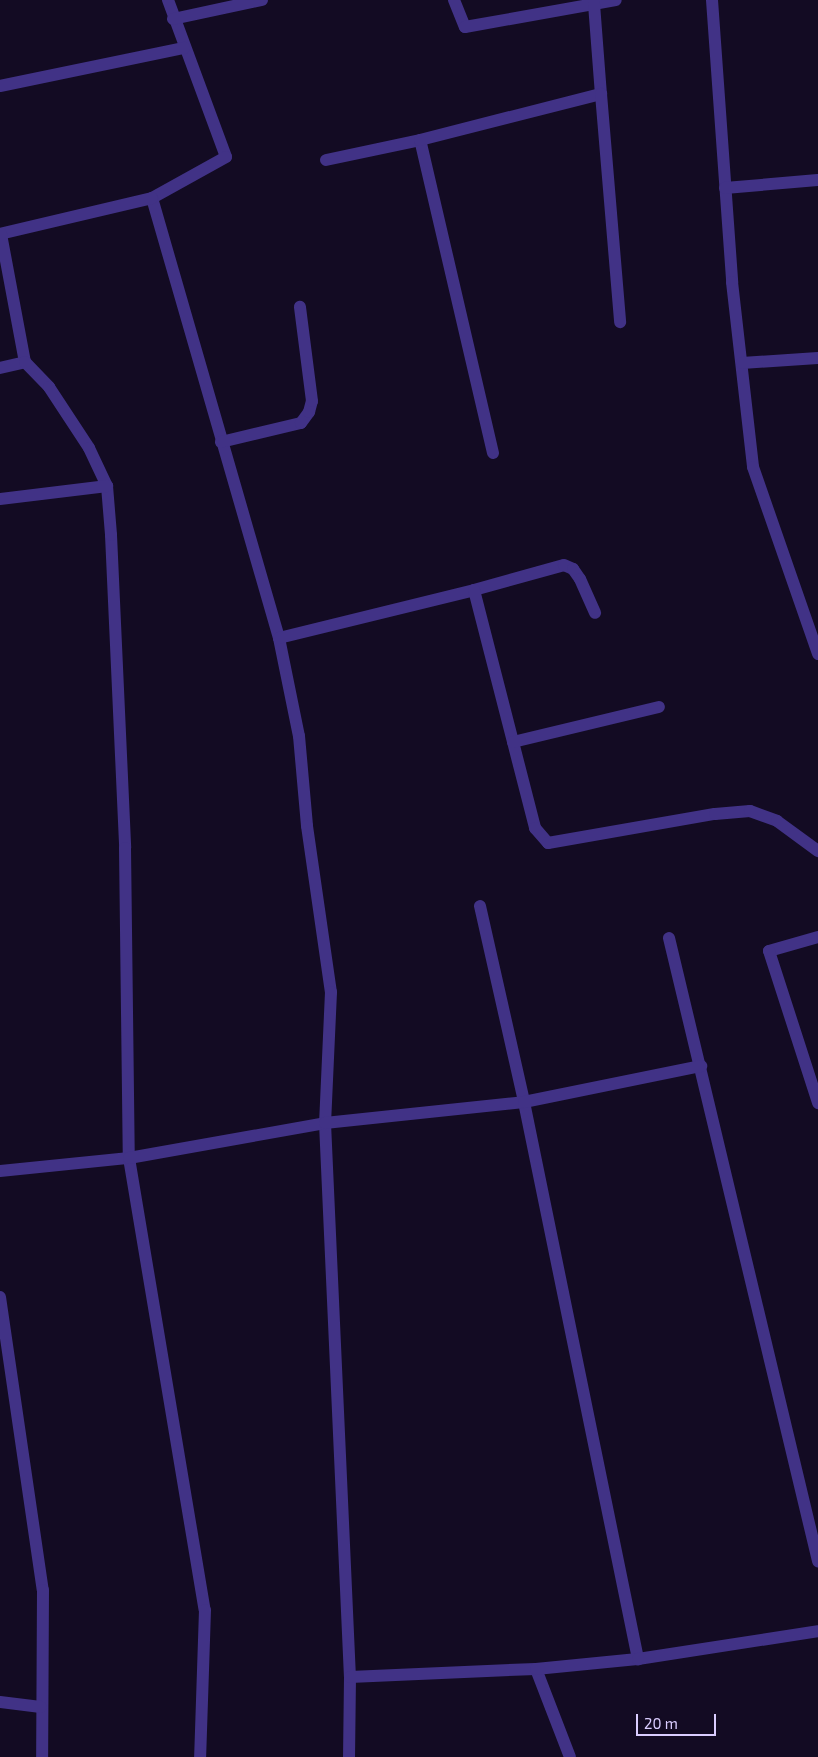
<!DOCTYPE html>
<html>
<head>
<meta charset="utf-8">
<style>
  body { margin:0 }
  #map { position:relative; width:818px; height:1757px; overflow:hidden; background:#130b23; font-family:"Exo 2",sans-serif }
  div>[style] { position:absolute }
  .lane>* { height:12px; margin:-6px; padding:0 6px; transform-origin:6px; border-radius:6px; background:#413286 }
  .street>* { height:12px; margin:-6px; padding:0 6px; transform-origin:6px; border-radius:6px; background:#413286 }
  span { translate:-50% -50%; white-space:nowrap; text-align:center; line-height:1.15; -webkit-text-stroke:5px #130b23; paint-order:stroke }
  .scale { position:absolute; left:636px; top:1714px; width:80px; height:22px; box-sizing:border-box; border:2px solid #dacdff; border-top:0; padding-left:6px; font-size:15px; line-height:18px; white-space:nowrap; color:#dacdff; -webkit-text-stroke:4px #130b23; paint-order:stroke }
</style>
</head>
<body>
<div id="map">
  <div class="lane">
    <i style="left:111px;top:535px;width:313px;rotate:87.4deg"></i>
    <i style="left:474px;top:590px;width:93px;rotate:-15.5deg"></i>
    <i style="left:564px;top:565px;width:10px;rotate:24deg"></i>
    <i style="left:573px;top:569px;width:12px;rotate:55deg"></i>
    <i style="left:580px;top:579px;width:37px;rotate:66deg"></i>
  </div>
  <div class="street">
    <i style="left:168px;top:0;width:167px;rotate:69.7deg"></i>
    <i style="left:226px;top:157px;width:85px;rotate:151deg"></i>
    <i style="left:152px;top:198px;width:458px;rotate:73.9deg"></i>
    <i style="left:279px;top:638px;width:100px;rotate:78.5deg"></i>
    <i style="left:299px;top:736px;width:90px;rotate:84.9deg"></i>
    <i style="left:307px;top:826px;width:168px;rotate:81.8deg"></i>
    <i style="left:331px;top:992px;width:131px;rotate:92.6deg"></i>
    <i style="left:325px;top:1123px;width:555px;rotate:87.42deg"></i>
    <i style="left:350px;top:1677px;width:80px;rotate:90.7deg"></i>
    <i style="left:454px;top:0;width:29px;rotate:68deg"></i>
    <i style="left:465px;top:27px;width:153px;rotate:-10.1deg"></i>
    <i style="left:712px;top:0;width:283px;rotate:85.9deg"></i>
    <i style="left:732px;top:282px;width:186px;rotate:83.5deg"></i>
    <i style="left:753px;top:467px;width:198px;rotate:70.8deg"></i>
    <i style="left:594px;top:4px;width:90px;rotate:85.6deg"></i>
    <i style="left:173px;top:19px;width:91px;rotate:-12.1deg"></i>
    <i style="left:0;top:86px;width:188px;rotate:-11.7deg"></i>
    <i style="left:326px;top:160px;width:96px;rotate:-12deg"></i>
    <i style="left:725px;top:188px;width:93px;rotate:-4.9deg"></i>
    <i style="left:0;top:234px;width:156px;rotate:-13.3deg"></i>
    <i style="left:1px;top:234px;width:130px;rotate:79.4deg"></i>
    <i style="left:742px;top:363px;width:76px;rotate:-3.8deg"></i>
    <i style="left:0;top:368px;width:26px;rotate:-13deg"></i>
    <i style="left:25px;top:362px;width:35px;rotate:46deg"></i>
    <i style="left:49px;top:387px;width:73px;rotate:56.7deg"></i>
    <i style="left:89px;top:448px;width:42px;rotate:64.7deg"></i>
    <i style="left:107px;top:486px;width:49px;rotate:85.3deg"></i>
    <i style="left:221px;top:442px;width:82px;rotate:-13.4deg"></i>
    <i style="left:301px;top:423px;width:14px;rotate:-54deg"></i>
    <i style="left:309px;top:412px;width:11px;rotate:-75deg"></i>
    <i style="left:312px;top:401px;width:95px;rotate:-97.3deg"></i>
    <i style="left:493px;top:453px;width:321px;rotate:-103.1deg"></i>
    <i style="left:420px;top:140px;width:187px;rotate:-14.3deg"></i>
    <i style="left:601px;top:94px;width:229px;rotate:85.2deg"></i>
    <i style="left:0;top:499px;width:108px;rotate:-6.9deg"></i>
    <i style="left:279px;top:638px;width:201px;rotate:-13.8deg"></i>
    <i style="left:474px;top:590px;width:246px;rotate:75.6deg"></i>
    <i style="left:535px;top:828px;width:20px;rotate:49deg"></i>
    <i style="left:548px;top:843px;width:169px;rotate:-9.9deg"></i>
    <i style="left:715px;top:814px;width:35px;rotate:-5deg"></i>
    <i style="left:750px;top:811px;width:29px;rotate:20deg"></i>
    <i style="left:777px;top:821px;width:51px;rotate:36.2deg"></i>
    <i style="left:513px;top:742px;width:150px;rotate:-13.5deg"></i>
    <i style="left:125px;top:848px;width:310px;rotate:89.3deg"></i>
    <i style="left:129px;top:1158px;width:458px;rotate:80.5deg"></i>
    <i style="left:205px;top:1610px;width:147px;rotate:91.9deg"></i>
    <i style="left:480px;top:906px;width:201px;rotate:77.3deg"></i>
    <i style="left:524px;top:1102px;width:569px;rotate:78.43deg"></i>
    <i style="left:818px;top:937px;width:51px;rotate:164.1deg"></i>
    <i style="left:769px;top:951px;width:160px;rotate:72.1deg"></i>
    <i style="left:669px;top:938px;width:641px;rotate:76.55deg"></i>
    <i style="left:0;top:1171px;width:130px;rotate:-5.8deg"></i>
    <i style="left:129px;top:1158px;width:199px;rotate:-10.1deg"></i>
    <i style="left:325px;top:1123px;width:200px;rotate:-6deg"></i>
    <i style="left:524px;top:1102px;width:181px;rotate:-11.5deg"></i>
    <i style="left:0;top:1297px;width:296px;rotate:81.7deg"></i>
    <i style="left:43px;top:1590px;width:167px;rotate:90.3deg"></i>
    <i style="left:536px;top:1669px;width:94px;rotate:68.9deg"></i>
    <i style="left:350px;top:1677px;width:186px;rotate:-2.5deg"></i>
    <i style="left:536px;top:1669px;width:102px;rotate:-5.6deg"></i>
    <i style="left:638px;top:1659px;width:182px;rotate:-8.8deg"></i>
    <i style="left:0;top:1702px;width:41px;rotate:7deg"></i>
  </div>
  <div class="scale">20 m</div>
</div>
</body>
</html>
